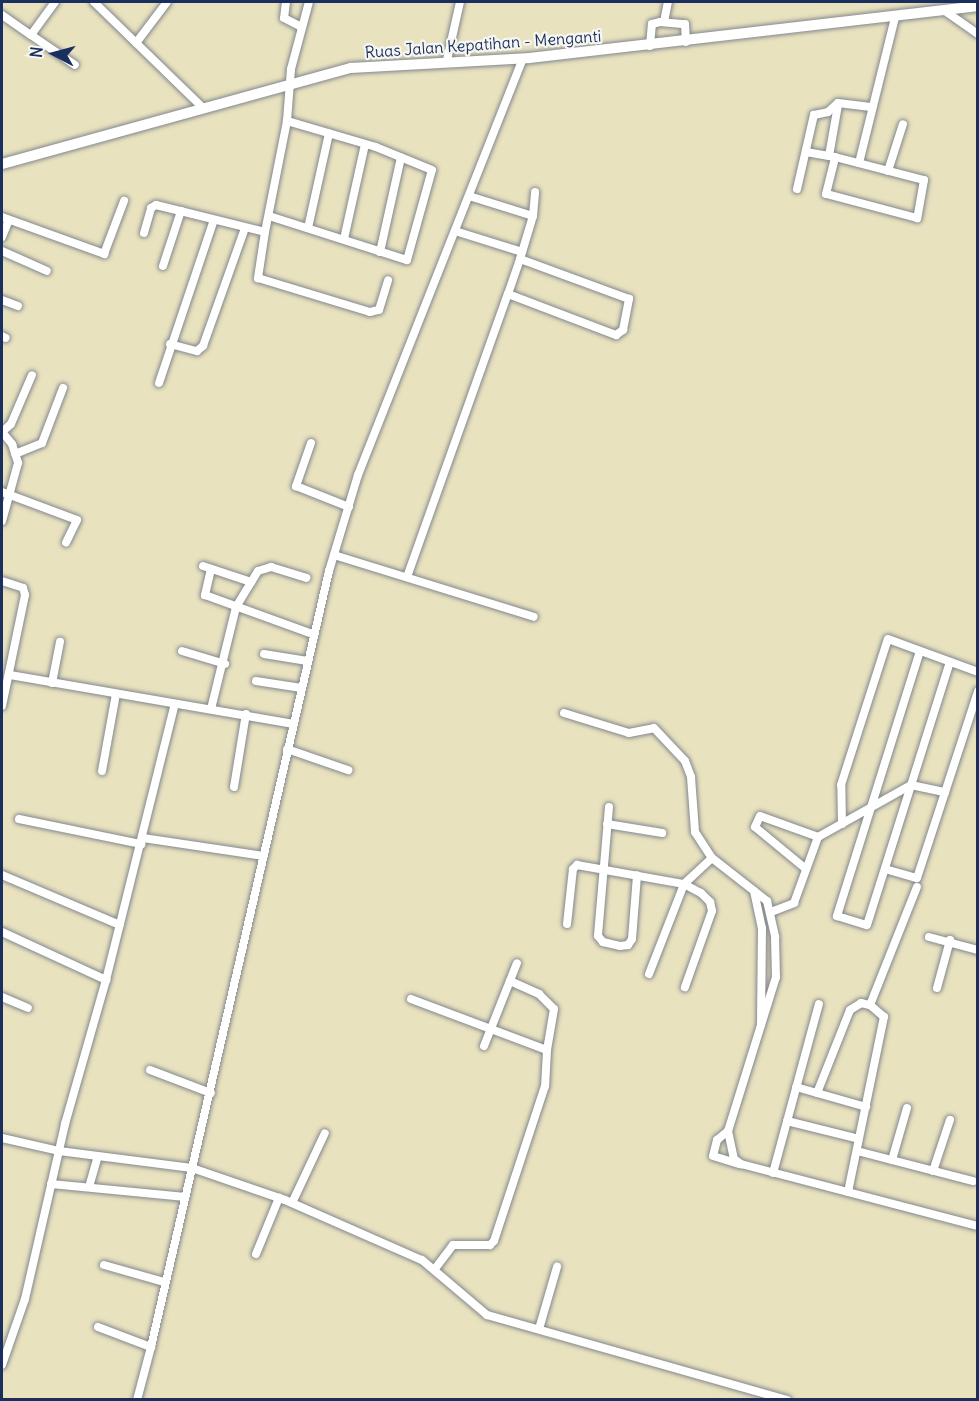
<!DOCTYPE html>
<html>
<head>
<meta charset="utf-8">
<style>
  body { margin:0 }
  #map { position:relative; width:979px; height:1401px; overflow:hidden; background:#e9e2bf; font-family:Delius,sans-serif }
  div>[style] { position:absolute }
  .roads { filter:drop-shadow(0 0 2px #82888e) drop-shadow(0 0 2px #82888e) }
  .street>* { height:8px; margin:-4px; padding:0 4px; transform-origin:4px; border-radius:4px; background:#fff }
  .secondary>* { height:10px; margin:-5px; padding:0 5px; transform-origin:5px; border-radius:5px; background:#fff }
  span { translate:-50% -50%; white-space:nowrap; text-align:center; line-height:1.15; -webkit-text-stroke:4.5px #f6f6f2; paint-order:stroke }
  .street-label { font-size:16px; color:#1b2f5e }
  .frame { position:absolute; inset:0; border:3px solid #1b2f5e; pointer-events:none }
  .north { position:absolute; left:24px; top:24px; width:60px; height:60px; -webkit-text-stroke:4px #f6f6f2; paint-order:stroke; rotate:276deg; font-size:16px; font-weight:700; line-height:24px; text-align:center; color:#1b2f5e }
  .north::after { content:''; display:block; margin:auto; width:21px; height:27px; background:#1b2f5e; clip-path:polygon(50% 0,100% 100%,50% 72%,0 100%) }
</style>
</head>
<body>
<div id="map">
  <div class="roads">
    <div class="street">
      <i style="left:94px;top:2px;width:153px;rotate:44.2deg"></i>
      <i style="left:286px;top:2px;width:16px;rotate:97deg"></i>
      <i style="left:284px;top:18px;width:20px;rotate:27deg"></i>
      <i style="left:945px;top:11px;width:40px;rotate:34.9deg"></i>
      <i style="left:2px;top:15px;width:35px;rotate:35deg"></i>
      <i style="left:31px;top:35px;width:41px;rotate:-54deg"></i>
      <i style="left:664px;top:22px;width:20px;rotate:-79deg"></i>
      <i style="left:31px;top:35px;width:53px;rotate:34.3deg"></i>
      <i style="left:136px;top:43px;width:51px;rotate:-52.9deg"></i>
      <i style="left:650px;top:46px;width:22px;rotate:-85deg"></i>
      <i style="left:652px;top:24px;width:8px;rotate:-14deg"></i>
      <i style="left:660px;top:22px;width:25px;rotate:5deg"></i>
      <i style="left:685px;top:24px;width:18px;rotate:87deg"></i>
      <i style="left:447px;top:60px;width:59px;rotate:-77.4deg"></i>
      <i style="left:806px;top:152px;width:29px;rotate:10deg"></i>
      <i style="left:835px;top:157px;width:92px;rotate:14.5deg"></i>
      <i style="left:924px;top:180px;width:39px;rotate:100deg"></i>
      <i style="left:917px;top:218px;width:94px;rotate:-165.2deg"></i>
      <i style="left:826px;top:194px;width:38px;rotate:-76deg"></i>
      <i style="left:829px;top:156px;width:52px;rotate:-80deg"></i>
      <i style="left:859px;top:163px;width:149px;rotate:-76.1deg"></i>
      <i style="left:888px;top:171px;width:49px;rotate:-72.3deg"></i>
      <i style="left:797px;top:189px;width:76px;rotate:-77.1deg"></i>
      <i style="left:814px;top:115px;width:14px;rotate:-12deg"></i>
      <i style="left:828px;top:112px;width:13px;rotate:-42deg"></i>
      <i style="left:838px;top:103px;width:33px;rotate:7deg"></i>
      <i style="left:469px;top:196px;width:67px;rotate:17.4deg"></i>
      <i style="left:533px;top:216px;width:24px;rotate:-85deg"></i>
      <i style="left:269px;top:216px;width:145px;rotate:17.7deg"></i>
      <i style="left:407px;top:260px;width:93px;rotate:-74.5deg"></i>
      <i style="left:432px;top:170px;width:61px;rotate:-157.7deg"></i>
      <i style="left:376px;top:147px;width:93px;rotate:-163.7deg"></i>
      <i style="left:2px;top:217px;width:109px;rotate:19.9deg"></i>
      <i style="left:104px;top:254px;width:57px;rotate:-69.3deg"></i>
      <i style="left:308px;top:228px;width:97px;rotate:-77.5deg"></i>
      <i style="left:455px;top:231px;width:70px;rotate:17.4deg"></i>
      <i style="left:265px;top:232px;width:47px;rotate:98.7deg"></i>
      <i style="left:258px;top:278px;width:117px;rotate:16.9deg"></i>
      <i style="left:370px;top:312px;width:9px;rotate:-13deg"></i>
      <i style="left:379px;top:310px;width:31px;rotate:-73deg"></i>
      <i style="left:144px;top:233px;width:26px;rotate:-74deg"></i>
      <i style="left:151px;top:208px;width:6px;rotate:-31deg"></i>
      <i style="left:156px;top:205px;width:112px;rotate:13.9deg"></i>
      <i style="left:265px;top:232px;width:113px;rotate:-78.8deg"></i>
      <i style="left:287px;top:121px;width:52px;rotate:-85.6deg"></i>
      <i style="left:291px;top:69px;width:69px;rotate:-75deg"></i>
      <i style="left:2px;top:237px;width:18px;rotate:-68deg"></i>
      <i style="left:344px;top:239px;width:97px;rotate:-77.5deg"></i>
      <i style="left:2px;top:251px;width:49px;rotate:24deg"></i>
      <i style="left:380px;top:252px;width:97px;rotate:-77.5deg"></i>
      <i style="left:163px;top:266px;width:58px;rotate:-71.9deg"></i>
      <i style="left:508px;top:294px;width:37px;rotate:-71deg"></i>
      <i style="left:2px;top:300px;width:17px;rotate:21deg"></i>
      <i style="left:2px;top:336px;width:4px;rotate:27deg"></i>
      <i style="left:170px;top:344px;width:28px;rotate:15deg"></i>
      <i style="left:197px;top:351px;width:8px;rotate:-40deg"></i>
      <i style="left:203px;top:346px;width:125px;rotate:-70.4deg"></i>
      <i style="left:159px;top:383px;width:172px;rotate:-71.4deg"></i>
      <i style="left:2px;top:432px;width:16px;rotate:50deg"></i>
      <i style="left:12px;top:444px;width:20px;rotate:72deg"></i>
      <i style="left:18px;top:463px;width:60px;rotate:105.4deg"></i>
      <i style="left:2px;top:432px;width:12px;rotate:-42deg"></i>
      <i style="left:11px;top:424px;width:53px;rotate:-66.8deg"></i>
      <i style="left:311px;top:443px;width:46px;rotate:109.2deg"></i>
      <i style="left:296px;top:486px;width:57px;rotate:21.6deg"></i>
      <i style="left:15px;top:454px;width:29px;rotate:-22deg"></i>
      <i style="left:42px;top:443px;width:59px;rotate:-69.1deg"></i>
      <i style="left:2px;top:492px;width:80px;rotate:20.5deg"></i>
      <i style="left:77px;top:520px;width:25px;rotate:116deg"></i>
      <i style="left:334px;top:555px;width:209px;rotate:17.2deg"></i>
      <i style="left:203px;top:566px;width:51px;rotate:18.4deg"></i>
      <i style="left:211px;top:569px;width:27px;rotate:103deg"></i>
      <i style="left:205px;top:595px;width:115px;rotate:19.9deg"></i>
      <i style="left:407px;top:577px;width:300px;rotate:-70.4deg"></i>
      <i style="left:508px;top:294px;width:116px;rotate:20.8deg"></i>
      <i style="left:616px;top:335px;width:9px;rotate:-36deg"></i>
      <i style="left:623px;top:330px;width:32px;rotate:-79deg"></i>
      <i style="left:629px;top:299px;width:116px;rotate:-159.8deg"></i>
      <i style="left:520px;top:259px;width:45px;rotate:-73.2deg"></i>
      <i style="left:2px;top:581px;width:22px;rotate:18deg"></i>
      <i style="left:23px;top:588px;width:7px;rotate:74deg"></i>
      <i style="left:25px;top:595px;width:113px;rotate:101.7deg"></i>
      <i style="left:182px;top:651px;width:45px;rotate:16.8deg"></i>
      <i style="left:920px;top:651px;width:278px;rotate:107.4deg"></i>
      <i style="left:837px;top:916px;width:31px;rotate:17deg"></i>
      <i style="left:867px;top:925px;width:276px;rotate:-72.5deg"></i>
      <i style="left:264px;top:654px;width:44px;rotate:9.2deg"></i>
      <i style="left:10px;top:675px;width:288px;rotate:9.8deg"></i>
      <i style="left:256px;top:681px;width:46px;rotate:8.8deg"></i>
      <i style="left:52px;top:683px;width:42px;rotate:-79deg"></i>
      <i style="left:211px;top:709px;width:105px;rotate:-76.2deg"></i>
      <i style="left:236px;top:607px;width:42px;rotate:-58.6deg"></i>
      <i style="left:258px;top:571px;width:14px;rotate:-17deg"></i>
      <i style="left:271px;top:567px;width:37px;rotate:17deg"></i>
      <i style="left:564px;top:713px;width:68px;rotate:17.1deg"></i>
      <i style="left:629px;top:733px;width:25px;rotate:-11deg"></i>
      <i style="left:654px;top:728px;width:45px;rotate:46.8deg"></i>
      <i style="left:685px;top:761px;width:17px;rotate:69deg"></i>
      <i style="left:691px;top:777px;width:55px;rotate:85.8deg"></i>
      <i style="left:695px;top:832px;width:31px;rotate:57deg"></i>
      <i style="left:712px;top:858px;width:70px;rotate:38deg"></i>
      <i style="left:767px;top:901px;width:37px;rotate:77deg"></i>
      <i style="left:775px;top:937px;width:40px;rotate:88.6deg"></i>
      <i style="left:776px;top:977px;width:161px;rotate:107.3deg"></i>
      <i style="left:728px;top:1131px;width:29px;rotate:78deg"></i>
      <i style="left:734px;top:1159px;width:9px;rotate:36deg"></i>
      <i style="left:741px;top:1164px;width:245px;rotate:14.7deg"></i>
      <i style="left:287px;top:749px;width:65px;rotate:19deg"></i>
      <i style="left:102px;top:771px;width:78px;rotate:-79.7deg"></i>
      <i style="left:234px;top:787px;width:74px;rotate:-80.7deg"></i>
      <i style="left:609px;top:807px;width:129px;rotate:94.9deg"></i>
      <i style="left:598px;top:936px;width:8px;rotate:50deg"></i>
      <i style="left:603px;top:942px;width:17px;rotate:13deg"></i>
      <i style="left:620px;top:946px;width:8px;rotate:-7deg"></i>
      <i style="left:628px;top:945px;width:7px;rotate:-56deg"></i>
      <i style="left:632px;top:939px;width:64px;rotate:-85.5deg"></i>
      <i style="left:19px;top:819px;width:125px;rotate:11.6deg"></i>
      <i style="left:607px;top:824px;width:56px;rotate:9.3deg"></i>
      <i style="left:842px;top:824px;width:39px;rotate:-91deg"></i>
      <i style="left:841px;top:785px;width:153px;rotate:-72.2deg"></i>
      <i style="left:888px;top:639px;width:96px;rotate:20.1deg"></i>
      <i style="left:143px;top:838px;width:122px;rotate:8.5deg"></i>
      <i style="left:806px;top:869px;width:66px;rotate:-140.5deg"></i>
      <i style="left:755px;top:827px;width:12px;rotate:-66deg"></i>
      <i style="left:760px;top:816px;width:62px;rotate:19.9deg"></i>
      <i style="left:885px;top:869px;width:33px;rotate:16deg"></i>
      <i style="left:917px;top:878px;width:197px;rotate:-71.9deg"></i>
      <i style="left:2px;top:875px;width:128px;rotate:23deg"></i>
      <i style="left:754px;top:891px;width:38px;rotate:78deg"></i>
      <i style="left:762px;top:928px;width:97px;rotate:90.6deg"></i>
      <i style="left:771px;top:912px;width:25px;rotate:-21deg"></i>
      <i style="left:794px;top:903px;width:70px;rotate:-70deg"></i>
      <i style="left:818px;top:837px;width:107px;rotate:-29.2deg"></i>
      <i style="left:911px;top:785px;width:35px;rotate:12deg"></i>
      <i style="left:567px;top:924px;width:55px;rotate:-83.8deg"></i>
      <i style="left:573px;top:869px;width:6px;rotate:-45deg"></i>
      <i style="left:577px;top:865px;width:109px;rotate:10.1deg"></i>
      <i style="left:684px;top:884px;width:19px;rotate:28deg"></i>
      <i style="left:701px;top:893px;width:13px;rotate:45deg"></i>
      <i style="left:710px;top:902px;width:9px;rotate:77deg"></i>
      <i style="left:712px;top:911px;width:81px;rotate:109.6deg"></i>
      <i style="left:2px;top:932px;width:115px;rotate:24.8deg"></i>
      <i style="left:929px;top:937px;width:51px;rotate:14.9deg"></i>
      <i style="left:649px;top:974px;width:97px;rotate:-68.7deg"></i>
      <i style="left:684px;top:884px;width:38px;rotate:-43deg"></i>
      <i style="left:510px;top:981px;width:32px;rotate:24deg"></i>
      <i style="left:539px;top:994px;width:21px;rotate:45deg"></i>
      <i style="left:554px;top:1009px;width:42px;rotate:99.7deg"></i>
      <i style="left:937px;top:988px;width:50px;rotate:-74.8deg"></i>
      <i style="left:2px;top:997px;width:28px;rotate:23deg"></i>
      <i style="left:411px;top:999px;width:145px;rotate:20.6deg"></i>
      <i style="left:547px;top:1050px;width:36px;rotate:93deg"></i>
      <i style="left:545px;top:1086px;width:163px;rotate:108.2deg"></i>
      <i style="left:494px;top:1241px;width:6px;rotate:135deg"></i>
      <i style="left:490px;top:1245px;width:37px;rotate:180deg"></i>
      <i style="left:453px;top:1245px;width:30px;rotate:127deg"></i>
      <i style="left:484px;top:1046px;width:89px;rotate:-68.3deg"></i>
      <i style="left:150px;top:1070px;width:65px;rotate:20.7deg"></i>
      <i style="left:796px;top:1087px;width:73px;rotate:15.9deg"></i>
      <i style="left:817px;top:1093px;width:89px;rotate:-68.3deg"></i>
      <i style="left:850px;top:1010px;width:13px;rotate:-32deg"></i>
      <i style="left:861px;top:1003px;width:9px;rotate:13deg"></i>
      <i style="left:787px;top:1121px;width:74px;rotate:14deg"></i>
      <i style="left:728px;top:1131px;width:14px;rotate:141deg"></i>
      <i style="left:717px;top:1140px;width:16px;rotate:104deg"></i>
      <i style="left:713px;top:1156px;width:27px;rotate:17deg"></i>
      <i style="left:2px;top:1138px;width:58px;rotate:12.8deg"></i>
      <i style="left:59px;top:1151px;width:134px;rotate:7.3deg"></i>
      <i style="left:192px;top:1168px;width:98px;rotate:19deg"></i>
      <i style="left:285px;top:1200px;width:150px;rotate:23.7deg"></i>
      <i style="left:422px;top:1260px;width:85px;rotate:40.2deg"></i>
      <i style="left:487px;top:1315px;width:312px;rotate:15.8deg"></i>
      <i style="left:857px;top:1151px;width:120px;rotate:14.5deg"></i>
      <i style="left:892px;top:1160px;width:54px;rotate:-73.9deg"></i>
      <i style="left:933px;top:1171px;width:54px;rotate:-71.6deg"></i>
      <i style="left:773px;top:1173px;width:175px;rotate:-74.8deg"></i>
      <i style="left:51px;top:1184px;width:135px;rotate:5.5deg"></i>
      <i style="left:89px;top:1187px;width:32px;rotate:-74deg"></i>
      <i style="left:848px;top:1192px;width:179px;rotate:-78.4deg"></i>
      <i style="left:884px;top:1017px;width:18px;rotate:-139deg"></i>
      <i style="left:870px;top:1005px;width:127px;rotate:-68.3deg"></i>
      <i style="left:292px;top:1203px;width:77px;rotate:-64.8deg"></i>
      <i style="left:256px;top:1254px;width:61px;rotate:-67.7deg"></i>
      <i style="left:104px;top:1265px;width:62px;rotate:15.8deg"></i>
      <i style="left:98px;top:1327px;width:57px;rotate:20.7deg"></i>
      <i style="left:151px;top:1347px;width:796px;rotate:-77.08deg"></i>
      <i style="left:329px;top:571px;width:100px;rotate:-73.2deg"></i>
      <i style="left:358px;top:475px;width:448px;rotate:-68.4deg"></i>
      <i style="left:539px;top:1329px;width:65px;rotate:-73.8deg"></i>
      <i style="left:2px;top:1365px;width:70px;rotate:-70.8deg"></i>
      <i style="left:25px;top:1299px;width:180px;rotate:-77.1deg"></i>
      <i style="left:65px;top:1124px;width:150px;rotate:-74.1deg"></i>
      <i style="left:106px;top:980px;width:284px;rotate:-76deg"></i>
      <i style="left:137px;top:1400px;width:55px;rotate:-75.2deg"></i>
    </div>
    <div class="secondary">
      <i style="left:2px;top:164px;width:362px;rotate:-15.4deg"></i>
      <i style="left:351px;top:68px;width:179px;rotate:-3.2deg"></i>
      <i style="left:530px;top:58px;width:451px;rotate:-6.6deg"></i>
    </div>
  </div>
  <div class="street-label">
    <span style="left:483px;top:44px;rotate:-4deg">Ruas Jalan Kepatihan - Menganti</span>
  </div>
  <div class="frame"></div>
  <div class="north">N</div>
</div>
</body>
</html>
